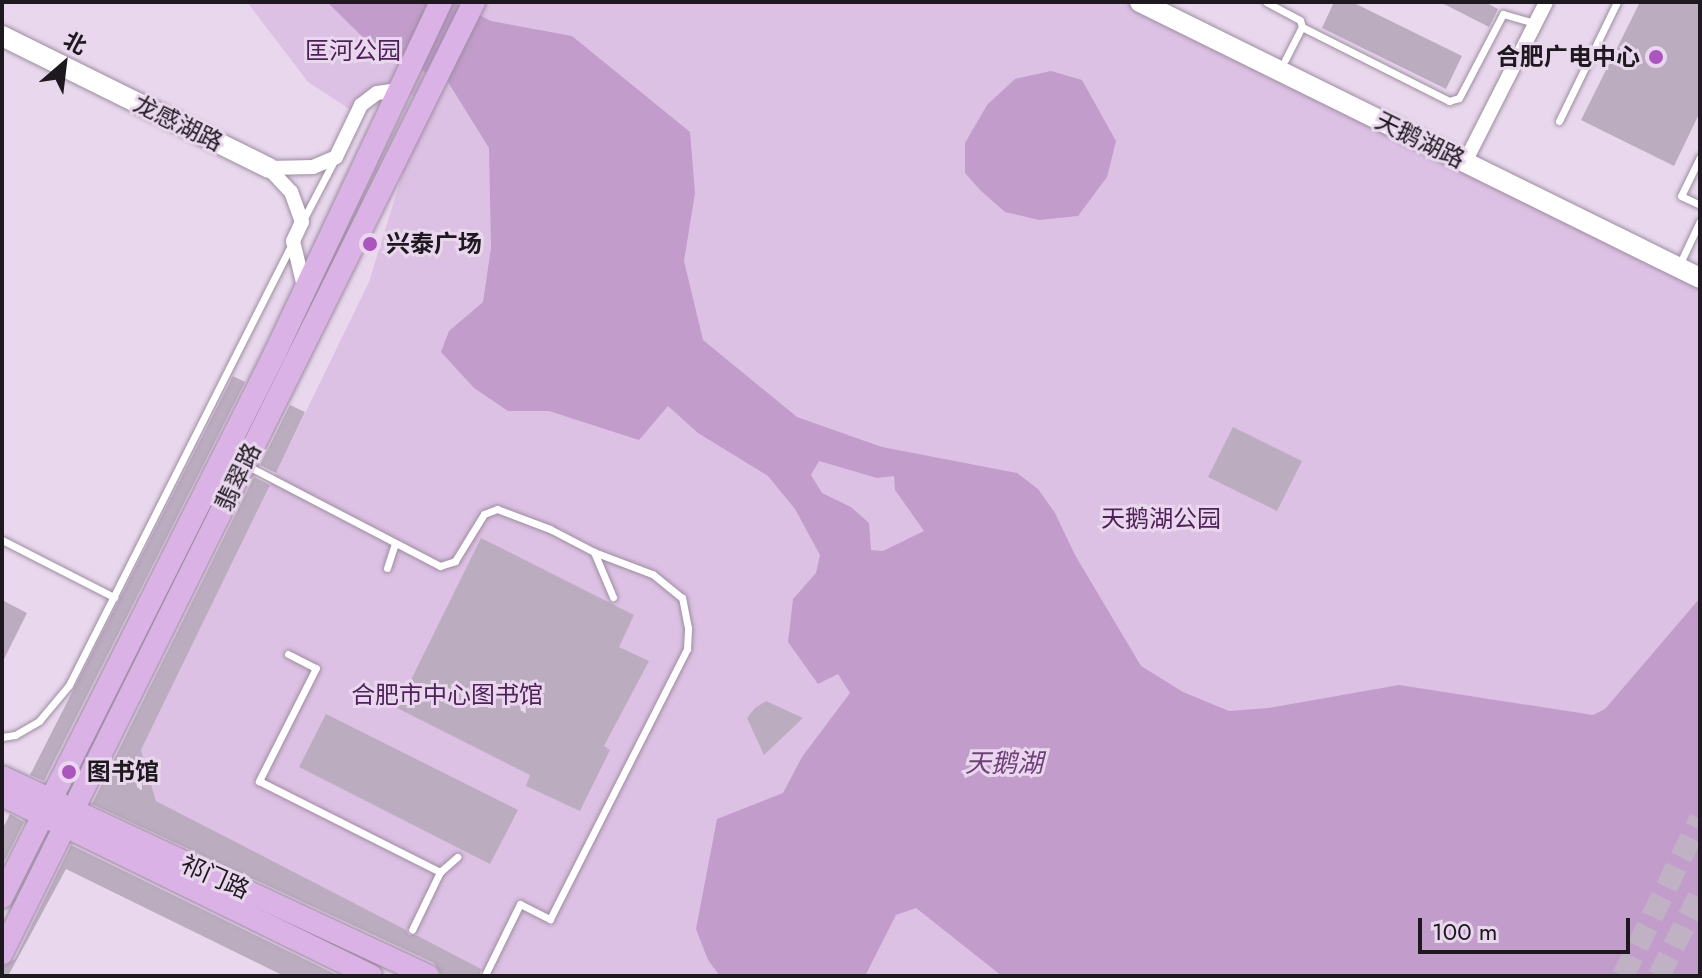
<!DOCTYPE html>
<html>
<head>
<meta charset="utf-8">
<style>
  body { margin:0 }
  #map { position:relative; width:1702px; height:978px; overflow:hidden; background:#e9d8ed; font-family:Jost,"Noto Sans SC",sans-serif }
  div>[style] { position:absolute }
  .green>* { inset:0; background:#ddc1e4 }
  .water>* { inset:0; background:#c29ccb }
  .building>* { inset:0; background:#bcacc0 }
  .primary-tunnel>* { height:22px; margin-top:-11px; transform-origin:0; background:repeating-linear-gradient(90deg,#c0b2c4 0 22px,transparent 0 33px) }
  .roads { filter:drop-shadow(0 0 2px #9d8da1) drop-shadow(0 0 2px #9d8da1) }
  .lane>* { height:7px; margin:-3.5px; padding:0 3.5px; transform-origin:3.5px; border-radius:3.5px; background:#fff }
  .street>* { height:14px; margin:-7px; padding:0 7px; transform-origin:7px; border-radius:7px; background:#fff }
  .secondary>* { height:20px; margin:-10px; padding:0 10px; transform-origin:10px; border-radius:10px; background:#fff }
  .primary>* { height:22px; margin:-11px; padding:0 11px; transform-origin:11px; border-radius:11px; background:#dab2e5 }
  .dots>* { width:22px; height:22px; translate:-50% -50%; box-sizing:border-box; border:4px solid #e9d8ed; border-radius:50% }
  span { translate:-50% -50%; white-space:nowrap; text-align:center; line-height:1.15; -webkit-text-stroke:6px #e9d8ed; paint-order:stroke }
  .park-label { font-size:24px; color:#4f215a }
  .poi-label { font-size:24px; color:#1e181f; font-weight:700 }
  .right { translate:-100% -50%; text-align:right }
  .left { translate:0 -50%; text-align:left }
  .street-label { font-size:24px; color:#1e181f }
  .water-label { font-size:26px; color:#6f3f7a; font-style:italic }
  .frame { position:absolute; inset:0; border:4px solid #1e181f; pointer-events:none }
  .north { position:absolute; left:24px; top:24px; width:80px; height:80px; -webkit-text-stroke:6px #e9d8ed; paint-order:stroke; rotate:28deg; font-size:22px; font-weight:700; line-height:32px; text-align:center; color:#1e181f }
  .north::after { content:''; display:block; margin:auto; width:28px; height:36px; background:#1e181f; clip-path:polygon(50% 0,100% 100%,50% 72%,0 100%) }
  .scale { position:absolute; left:1418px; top:918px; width:212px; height:36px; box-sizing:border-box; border:4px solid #1e181f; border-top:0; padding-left:10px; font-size:24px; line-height:28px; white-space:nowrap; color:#1e181f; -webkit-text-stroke:6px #e9d8ed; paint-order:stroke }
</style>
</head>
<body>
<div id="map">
  <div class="green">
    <i style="clip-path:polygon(247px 2px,1140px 2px,1700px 278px,1700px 976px,490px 976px,156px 801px,141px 750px,369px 282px,425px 101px,399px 90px,377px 93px,357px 114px,308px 82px)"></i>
  </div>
  <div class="water">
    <i style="clip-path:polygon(evenodd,327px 2px,453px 2px,491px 21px,572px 36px,690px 132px,695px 193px,684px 261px,703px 340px,797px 417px,882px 447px,1017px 473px,1038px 489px,1055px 513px,1075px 555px,1141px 666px,1183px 692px,1229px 711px,1268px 708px,1399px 685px,1593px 715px,1605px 709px,1700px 598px,1700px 976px,1002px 976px,916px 908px,896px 915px,865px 976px,720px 976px,708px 960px,696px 929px,717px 819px,783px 793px,802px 757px,850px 693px,838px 674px,818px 684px,788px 642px,793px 599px,816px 573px,820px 555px,795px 509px,768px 476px,698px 433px,668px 406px,639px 440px,549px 411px,508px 411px,474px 388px,441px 352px,449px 331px,483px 302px,491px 248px,489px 148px,448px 82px,376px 50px,327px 2px,819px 461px,877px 478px,894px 476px,895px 490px,924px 531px,883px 551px,871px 550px,869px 523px,851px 507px,822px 493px,811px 475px,819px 461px)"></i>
    <i style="clip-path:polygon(1051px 71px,1082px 80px,1116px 141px,1107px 177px,1078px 216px,1039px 220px,1005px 212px,981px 191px,965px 173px,965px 143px,987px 105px,1015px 79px)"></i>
  </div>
  <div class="building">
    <i style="clip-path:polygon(1334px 2px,1352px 2px,1462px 56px,1446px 89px,1322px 28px)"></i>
    <i style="clip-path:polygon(1440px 2px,1485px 2px,1498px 9px,1489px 27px)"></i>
    <i style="clip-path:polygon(1640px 2px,1700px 2px,1700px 112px,1674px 166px,1581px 120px)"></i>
    <i style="clip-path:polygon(233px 376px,245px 382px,44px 781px,30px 775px)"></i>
    <i style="clip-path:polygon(290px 405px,305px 412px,276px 473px,260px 465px)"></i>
    <i style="clip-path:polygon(1233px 427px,1302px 461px,1277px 511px,1208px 477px)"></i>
    <i style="clip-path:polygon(254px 477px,270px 485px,141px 750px,156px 801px,406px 930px,409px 935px,416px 935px,481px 969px,480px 976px,442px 976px,434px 963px,92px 804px)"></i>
    <i style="clip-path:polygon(481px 538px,634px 615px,619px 647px,649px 661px,604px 746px,610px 750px,580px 811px,526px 786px,530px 775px,397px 708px)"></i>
    <i style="clip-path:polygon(2px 600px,27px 613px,2px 663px)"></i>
    <i style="clip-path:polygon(766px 701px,803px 718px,764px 755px,747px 718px,755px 708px)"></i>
    <i style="clip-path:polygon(326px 714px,518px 810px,490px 864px,299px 767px)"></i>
    <i style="clip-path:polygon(10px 814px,24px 822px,2px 866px,2px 830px)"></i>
    <i style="clip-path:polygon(71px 845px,339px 976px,284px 976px,66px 869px,8px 976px,2px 976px,2px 967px,15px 959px)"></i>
  </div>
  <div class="primary-tunnel">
    <i style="left:1623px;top:976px;width:175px;rotate:-63.9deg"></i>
    <i style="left:1659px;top:976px;width:92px;rotate:-63.4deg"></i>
  </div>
  <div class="roads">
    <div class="lane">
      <i style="left:1266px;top:2px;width:38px;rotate:28deg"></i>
      <i style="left:1300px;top:20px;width:7px;rotate:74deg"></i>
      <i style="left:1302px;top:27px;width:165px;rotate:26.7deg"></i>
      <i style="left:1449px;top:101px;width:10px;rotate:-17deg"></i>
      <i style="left:1459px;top:98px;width:95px;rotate:-62.4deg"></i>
      <i style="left:1503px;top:14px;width:33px;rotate:16deg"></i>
      <i style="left:1285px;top:60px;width:37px;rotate:-63deg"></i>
      <i style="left:1559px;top:121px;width:132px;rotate:-64deg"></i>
      <i style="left:1700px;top:157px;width:43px;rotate:116deg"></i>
      <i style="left:1681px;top:196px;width:21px;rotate:25deg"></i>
      <i style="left:302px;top:222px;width:71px;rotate:-62.4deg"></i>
      <i style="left:1682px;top:259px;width:42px;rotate:-64.7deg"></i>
      <i style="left:246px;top:465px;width:219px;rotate:27.5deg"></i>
      <i style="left:440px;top:566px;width:16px;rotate:-18deg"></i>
      <i style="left:455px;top:561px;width:55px;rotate:-58.3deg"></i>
      <i style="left:484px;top:514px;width:14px;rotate:-21deg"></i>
      <i style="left:497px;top:509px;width:57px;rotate:20.7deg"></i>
      <i style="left:550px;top:529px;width:50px;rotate:27.6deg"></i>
      <i style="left:594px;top:552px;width:49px;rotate:67.1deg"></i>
      <i style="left:2px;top:540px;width:126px;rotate:27deg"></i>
      <i style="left:387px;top:568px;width:26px;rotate:-72deg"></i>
      <i style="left:288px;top:654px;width:31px;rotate:27deg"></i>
      <i style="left:316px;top:668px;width:127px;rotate:116.8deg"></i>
      <i style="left:259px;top:781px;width:203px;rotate:26.7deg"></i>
      <i style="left:440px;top:872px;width:64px;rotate:115.8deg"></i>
      <i style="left:2px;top:737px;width:13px;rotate:-9deg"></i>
      <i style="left:15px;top:735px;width:28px;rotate:-30deg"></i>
      <i style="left:39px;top:721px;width:47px;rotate:-50.2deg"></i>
      <i style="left:69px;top:685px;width:495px;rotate:-63.2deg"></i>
      <i style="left:440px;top:872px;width:23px;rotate:-41deg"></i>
      <i style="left:486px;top:973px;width:77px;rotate:-63.8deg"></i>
      <i style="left:520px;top:904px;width:34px;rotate:27deg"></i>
      <i style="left:550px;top:919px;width:303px;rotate:-63.1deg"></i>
      <i style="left:687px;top:649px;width:21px;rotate:-87deg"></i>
      <i style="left:688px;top:628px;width:31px;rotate:-101deg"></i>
      <i style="left:682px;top:598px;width:38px;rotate:-141deg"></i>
      <i style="left:652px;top:574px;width:62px;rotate:-159.2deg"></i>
    </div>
    <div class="street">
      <i style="left:1465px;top:162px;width:179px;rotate:-63.1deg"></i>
      <i style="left:305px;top:291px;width:51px;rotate:-103.5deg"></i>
      <i style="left:293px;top:241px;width:21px;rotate:-65deg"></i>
      <i style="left:302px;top:222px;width:32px;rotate:-110deg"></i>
      <i style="left:291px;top:192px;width:33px;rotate:-133deg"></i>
      <i style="left:269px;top:168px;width:44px;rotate:-1.3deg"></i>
      <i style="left:313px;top:167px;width:25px;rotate:-23deg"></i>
      <i style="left:336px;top:157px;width:58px;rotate:-64.3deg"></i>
      <i style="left:361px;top:105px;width:20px;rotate:-37deg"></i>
      <i style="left:377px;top:93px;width:22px;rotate:-8deg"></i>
    </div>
    <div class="secondary">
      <i style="left:1140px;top:2px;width:624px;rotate:26.24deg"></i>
      <i style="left:2px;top:36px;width:298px;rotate:26.3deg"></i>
    </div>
    <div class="primary">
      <i style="left:2px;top:777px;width:470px;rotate:25deg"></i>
      <i style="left:2px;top:795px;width:411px;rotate:26.1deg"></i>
      <i style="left:2px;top:897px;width:609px;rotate:-63.35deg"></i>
      <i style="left:275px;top:353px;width:388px;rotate:-64.7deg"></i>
      <i style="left:2px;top:953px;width:1062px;rotate:-63.6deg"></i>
    </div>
  </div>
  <div class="dots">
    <i style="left:1656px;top:57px;background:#ac54c0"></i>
    <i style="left:370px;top:244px;background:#ac54c0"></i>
    <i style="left:69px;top:772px;background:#ac54c0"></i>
  </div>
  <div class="park-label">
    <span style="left:353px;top:51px">匡河公园</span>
    <span style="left:1161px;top:519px">天鹅湖公园</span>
    <span style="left:447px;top:695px">合肥市中心图书馆</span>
  </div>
  <div class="poi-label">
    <span class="right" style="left:1640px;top:57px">合肥广电中心</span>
    <span class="left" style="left:386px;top:244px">兴泰广场</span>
    <span class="left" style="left:87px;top:772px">图书馆</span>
  </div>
  <div class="street-label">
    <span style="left:178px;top:123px;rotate:26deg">龙感湖路</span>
    <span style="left:1420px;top:140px;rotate:26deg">天鹅湖路</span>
    <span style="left:238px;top:477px;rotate:-64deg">翡翠路</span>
    <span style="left:215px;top:877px;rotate:24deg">祁门路</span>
  </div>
  <div class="water-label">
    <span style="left:1004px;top:764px">天鹅湖</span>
  </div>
  <div class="frame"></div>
  <div class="north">北</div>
  <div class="scale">100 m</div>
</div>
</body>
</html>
